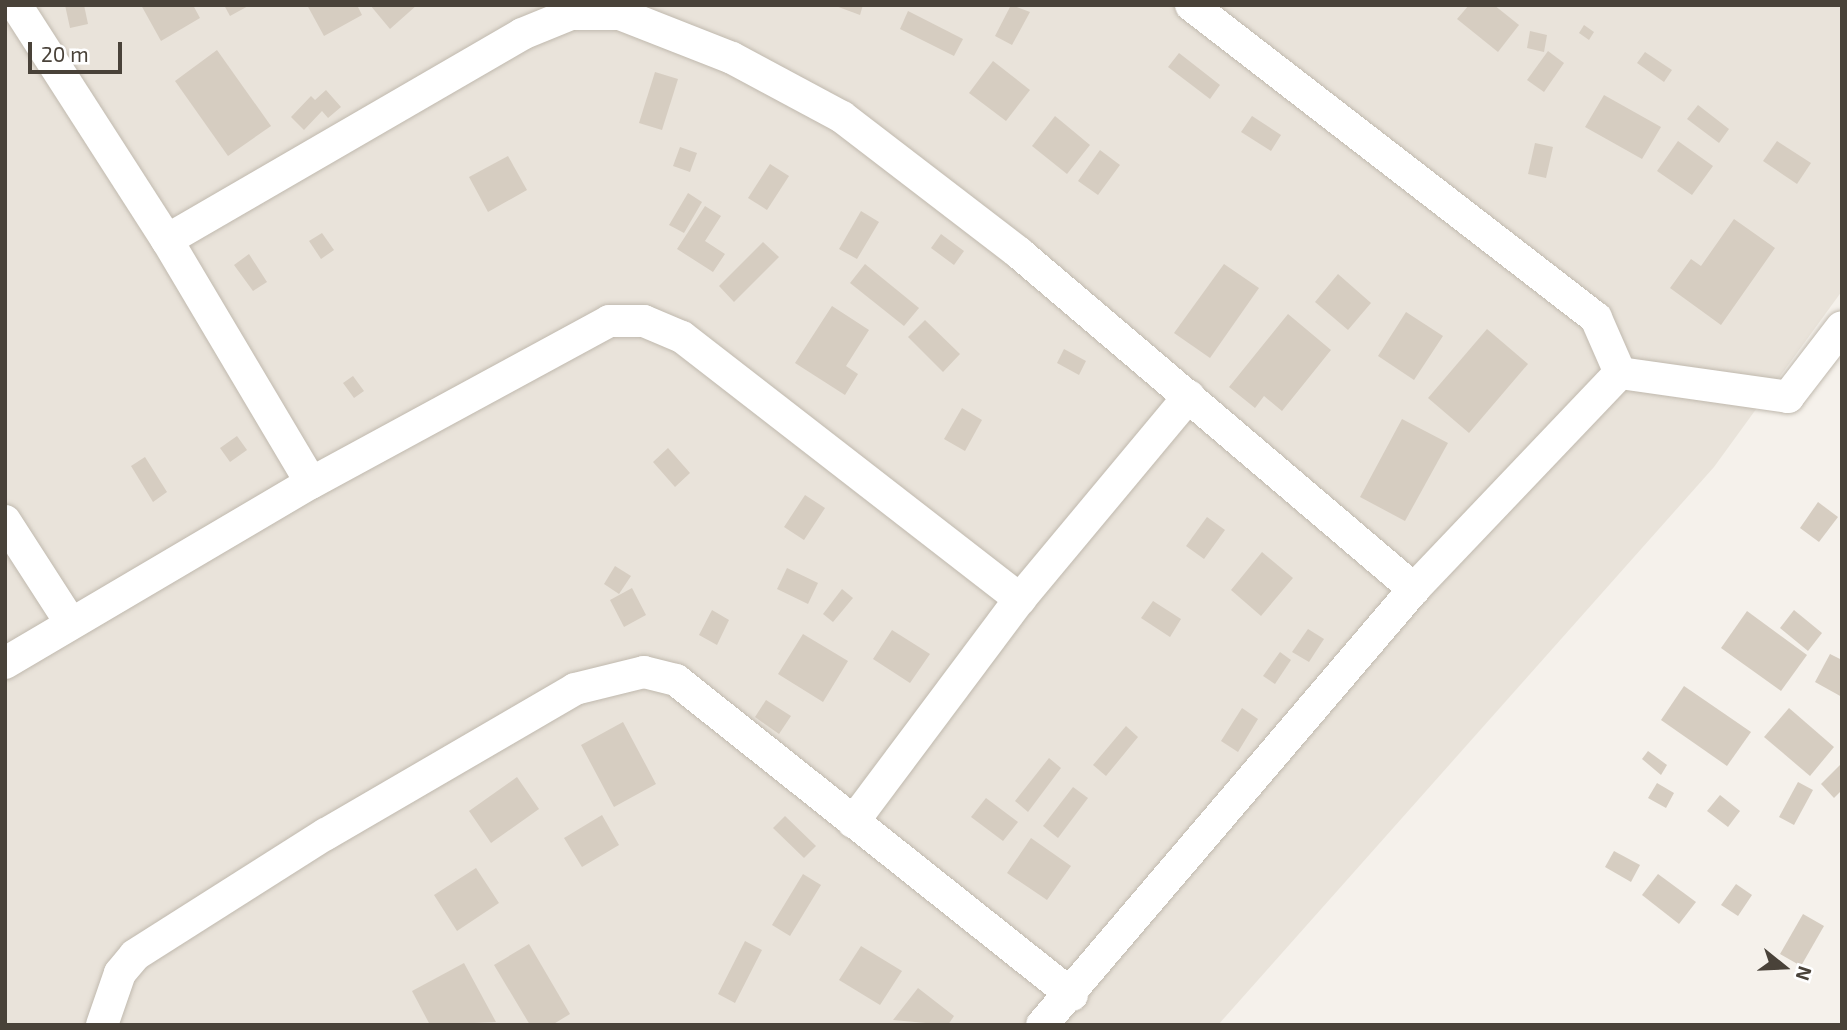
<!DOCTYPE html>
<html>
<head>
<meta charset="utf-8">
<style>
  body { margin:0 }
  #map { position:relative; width:1847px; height:1030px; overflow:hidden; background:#f5f1eb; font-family:"Exo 2",sans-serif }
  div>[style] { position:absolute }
  .residential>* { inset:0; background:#e9e3da }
  .building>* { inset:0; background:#d6cdc1 }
  .roads { filter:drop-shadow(0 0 2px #c0b9ae) drop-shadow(0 0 2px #c0b9ae) }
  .street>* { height:32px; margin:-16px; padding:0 16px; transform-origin:16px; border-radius:16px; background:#fff }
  span { translate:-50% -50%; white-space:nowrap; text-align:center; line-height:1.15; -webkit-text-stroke:7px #fff; paint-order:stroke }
  .frame { position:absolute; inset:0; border:7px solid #494239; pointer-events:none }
  .north { position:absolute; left:1749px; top:932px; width:70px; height:70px; -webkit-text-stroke:5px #fff; paint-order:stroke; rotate:108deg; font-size:19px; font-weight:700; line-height:28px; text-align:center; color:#494239 }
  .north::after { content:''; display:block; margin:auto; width:24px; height:32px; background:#494239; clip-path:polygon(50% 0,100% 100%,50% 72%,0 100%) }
  .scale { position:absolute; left:28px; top:42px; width:94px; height:32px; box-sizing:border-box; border:4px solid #494239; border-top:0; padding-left:9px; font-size:21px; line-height:24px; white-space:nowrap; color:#494239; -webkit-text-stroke:5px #fff; paint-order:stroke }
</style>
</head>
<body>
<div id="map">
  <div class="residential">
    <i style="clip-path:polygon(5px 5px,1842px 5px,1842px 291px,1714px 467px,1218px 1025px,5px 1025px)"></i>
  </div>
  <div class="building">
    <i style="clip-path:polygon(65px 5px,84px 5px,88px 24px,70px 28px)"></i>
    <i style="clip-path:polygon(141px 5px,193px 5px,200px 18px,161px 41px)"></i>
    <i style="clip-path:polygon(224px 5px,250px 5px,230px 16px)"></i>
    <i style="clip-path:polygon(307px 5px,357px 5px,362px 15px,324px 36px)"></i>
    <i style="clip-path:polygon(370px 5px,417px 5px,390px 29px)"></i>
    <i style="clip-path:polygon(833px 5px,863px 5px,860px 15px)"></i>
    <i style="clip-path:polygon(1011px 5px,1030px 12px,1012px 45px,995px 36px)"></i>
    <i style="clip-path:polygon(1469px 5px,1494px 5px,1519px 25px,1498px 52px,1457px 19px)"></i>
    <i style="clip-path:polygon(908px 11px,963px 39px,954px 56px,900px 29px)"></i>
    <i style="clip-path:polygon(1584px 25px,1594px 32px,1589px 40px,1579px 33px)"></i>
    <i style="clip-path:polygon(1530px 31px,1547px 35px,1544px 52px,1527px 48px)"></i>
    <i style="clip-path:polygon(217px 50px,271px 126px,228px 156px,175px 81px)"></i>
    <i style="clip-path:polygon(1548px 51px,1564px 63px,1544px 92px,1527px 80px)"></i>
    <i style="clip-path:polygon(1645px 52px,1672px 70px,1664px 82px,1637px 63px)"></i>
    <i style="clip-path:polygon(1179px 53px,1220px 85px,1210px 99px,1168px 67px)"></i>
    <i style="clip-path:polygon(993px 61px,1030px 90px,1006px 121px,969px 93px)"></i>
    <i style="clip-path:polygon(655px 72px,678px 79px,662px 130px,639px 123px)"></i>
    <i style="clip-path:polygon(326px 90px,341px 107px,328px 118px,322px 111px,304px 130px,291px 117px,311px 96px,315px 100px)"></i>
    <i style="clip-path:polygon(1604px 95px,1661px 127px,1642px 159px,1585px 127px)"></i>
    <i style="clip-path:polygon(1698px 105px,1729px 129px,1719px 143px,1687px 119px)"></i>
    <i style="clip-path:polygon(1055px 116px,1090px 145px,1067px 174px,1032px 146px)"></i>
    <i style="clip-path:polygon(1252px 116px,1281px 135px,1271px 151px,1241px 132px)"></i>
    <i style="clip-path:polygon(1678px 141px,1713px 166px,1692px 195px,1657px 171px)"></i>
    <i style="clip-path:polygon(1777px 141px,1811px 163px,1797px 184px,1763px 161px)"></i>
    <i style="clip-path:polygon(1535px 143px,1553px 147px,1546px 178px,1528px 174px)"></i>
    <i style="clip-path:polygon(680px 147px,697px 153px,690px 172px,673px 166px)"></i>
    <i style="clip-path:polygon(1100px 150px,1120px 165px,1098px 195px,1078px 181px)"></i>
    <i style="clip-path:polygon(508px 156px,527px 190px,488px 212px,469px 177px)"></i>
    <i style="clip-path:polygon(770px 164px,789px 176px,767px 210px,748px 198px)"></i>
    <i style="clip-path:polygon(688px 193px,702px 202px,684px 233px,669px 225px)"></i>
    <i style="clip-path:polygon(705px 206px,721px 216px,705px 241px,725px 254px,713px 272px,677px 249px)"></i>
    <i style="clip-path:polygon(861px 211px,879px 222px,857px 259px,839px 249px)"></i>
    <i style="clip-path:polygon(1734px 219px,1775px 248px,1721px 325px,1670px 288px,1691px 259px,1701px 266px)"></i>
    <i style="clip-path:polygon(322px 233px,334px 250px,321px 259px,309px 241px)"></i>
    <i style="clip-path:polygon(941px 234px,964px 251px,954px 265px,931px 248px)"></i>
    <i style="clip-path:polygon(763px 242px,779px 257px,734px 302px,719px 286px)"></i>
    <i style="clip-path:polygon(249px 254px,267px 282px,253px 291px,234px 265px)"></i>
    <i style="clip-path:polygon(865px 264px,919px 308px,904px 326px,850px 283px)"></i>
    <i style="clip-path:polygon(1224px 264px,1259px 288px,1210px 358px,1174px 333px)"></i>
    <i style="clip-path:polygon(1338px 274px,1371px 303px,1348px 330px,1315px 302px)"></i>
    <i style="clip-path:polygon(832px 306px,869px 330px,846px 366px,858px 374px,845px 395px,795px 363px)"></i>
    <i style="clip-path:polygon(1406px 312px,1443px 336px,1414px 380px,1378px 356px)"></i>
    <i style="clip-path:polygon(1288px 314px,1331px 350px,1282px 411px,1264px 396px,1255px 408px,1229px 387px)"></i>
    <i style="clip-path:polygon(925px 320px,960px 354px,943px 372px,908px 337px)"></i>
    <i style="clip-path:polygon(1487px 329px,1528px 364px,1469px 433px,1428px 398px)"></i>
    <i style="clip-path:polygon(1064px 349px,1086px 361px,1079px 375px,1057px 363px)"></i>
    <i style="clip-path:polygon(353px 376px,364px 391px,354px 398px,343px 383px)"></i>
    <i style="clip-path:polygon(962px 408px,982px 420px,965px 451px,944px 439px)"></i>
    <i style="clip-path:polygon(1402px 419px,1448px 443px,1405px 521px,1360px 497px)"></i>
    <i style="clip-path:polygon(237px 436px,247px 450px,230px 462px,220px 448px)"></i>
    <i style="clip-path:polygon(668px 448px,690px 473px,675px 487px,653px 462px)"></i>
    <i style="clip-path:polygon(145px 457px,167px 492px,153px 502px,131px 466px)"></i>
    <i style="clip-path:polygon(805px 495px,825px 508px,804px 540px,784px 527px)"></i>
    <i style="clip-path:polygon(1818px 502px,1838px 517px,1819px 542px,1800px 528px)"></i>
    <i style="clip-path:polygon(1207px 517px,1225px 530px,1204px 559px,1186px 546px)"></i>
    <i style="clip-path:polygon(1262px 552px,1293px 578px,1261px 616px,1231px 590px)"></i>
    <i style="clip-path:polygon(615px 566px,631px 576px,619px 594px,604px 584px)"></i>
    <i style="clip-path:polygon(787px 568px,818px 583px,808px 604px,777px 589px)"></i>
    <i style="clip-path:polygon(632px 588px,646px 615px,624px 627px,610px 600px)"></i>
    <i style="clip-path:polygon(842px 589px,853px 598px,833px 622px,823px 614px)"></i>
    <i style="clip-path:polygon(1153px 601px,1181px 619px,1170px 637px,1141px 618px)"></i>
    <i style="clip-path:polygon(712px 610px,729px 620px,717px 645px,699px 635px)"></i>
    <i style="clip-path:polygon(1794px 610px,1822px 633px,1808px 651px,1780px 628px)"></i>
    <i style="clip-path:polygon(1747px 611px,1807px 655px,1781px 691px,1721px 648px)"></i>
    <i style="clip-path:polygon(1308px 629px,1324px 639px,1309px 662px,1292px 652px)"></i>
    <i style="clip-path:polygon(892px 630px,930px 654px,910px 683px,873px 659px)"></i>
    <i style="clip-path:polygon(803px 634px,848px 661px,823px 702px,778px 674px)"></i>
    <i style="clip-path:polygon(1280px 652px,1291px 660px,1275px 684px,1263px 676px)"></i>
    <i style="clip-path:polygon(1830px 654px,1842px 660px,1842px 697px,1815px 682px)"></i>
    <i style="clip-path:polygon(1684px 686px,1751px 732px,1727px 766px,1661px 720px)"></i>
    <i style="clip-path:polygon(766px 700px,791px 716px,779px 734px,755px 717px)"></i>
    <i style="clip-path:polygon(1242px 708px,1258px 719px,1238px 752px,1221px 741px)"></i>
    <i style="clip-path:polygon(1789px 708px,1834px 747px,1810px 776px,1764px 737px)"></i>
    <i style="clip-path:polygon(623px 722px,656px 784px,614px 807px,581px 745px)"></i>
    <i style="clip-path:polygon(1126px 726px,1138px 737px,1106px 776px,1093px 765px)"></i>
    <i style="clip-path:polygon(1648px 751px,1667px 765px,1661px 775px,1642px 759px)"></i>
    <i style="clip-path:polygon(1049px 758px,1061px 768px,1028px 812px,1015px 801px)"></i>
    <i style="clip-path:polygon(1840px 765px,1842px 790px,1834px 798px,1821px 784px)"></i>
    <i style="clip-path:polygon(517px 777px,539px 809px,491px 843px,469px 811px)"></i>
    <i style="clip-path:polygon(1798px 782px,1813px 790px,1794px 825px,1779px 817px)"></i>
    <i style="clip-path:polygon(1657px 783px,1674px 793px,1666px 808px,1648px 798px)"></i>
    <i style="clip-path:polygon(1073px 787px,1088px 798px,1058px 838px,1043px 826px)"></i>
    <i style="clip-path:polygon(1720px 795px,1740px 811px,1728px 827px,1707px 811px)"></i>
    <i style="clip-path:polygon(986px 798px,1018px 822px,1003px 841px,971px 817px)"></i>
    <i style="clip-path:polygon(602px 815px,619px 845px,582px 867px,564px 838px)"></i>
    <i style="clip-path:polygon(785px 816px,816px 846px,804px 858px,773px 828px)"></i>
    <i style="clip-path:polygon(1031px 838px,1071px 866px,1047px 900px,1007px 873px)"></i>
    <i style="clip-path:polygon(1614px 851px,1640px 865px,1631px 882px,1605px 867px)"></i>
    <i style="clip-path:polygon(476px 868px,499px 903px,457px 931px,434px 895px)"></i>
    <i style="clip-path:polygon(803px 874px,821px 885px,790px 936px,772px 925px)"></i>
    <i style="clip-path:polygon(1658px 874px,1696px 902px,1679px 924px,1642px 895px)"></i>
    <i style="clip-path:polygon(1736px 884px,1752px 895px,1738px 916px,1721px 905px)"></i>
    <i style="clip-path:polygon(1803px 914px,1824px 926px,1801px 966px,1780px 954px)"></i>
    <i style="clip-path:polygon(745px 941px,762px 950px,735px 1003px,718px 994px)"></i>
    <i style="clip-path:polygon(529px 944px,570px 1014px,552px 1025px,530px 1025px,494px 965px)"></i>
    <i style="clip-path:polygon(861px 946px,902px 971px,880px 1005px,839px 980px)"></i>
    <i style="clip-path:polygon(464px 963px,496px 1022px,430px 1025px,412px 991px)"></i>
    <i style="clip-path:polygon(918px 988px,954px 1016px,948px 1025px,893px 1020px)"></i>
  </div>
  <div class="roads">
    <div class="street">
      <i style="left:16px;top:5px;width:279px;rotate:57.3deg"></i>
      <i style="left:167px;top:240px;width:282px;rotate:59.3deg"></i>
      <i style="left:1191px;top:5px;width:512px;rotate:37.7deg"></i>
      <i style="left:1596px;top:318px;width:60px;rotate:66.4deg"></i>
      <i style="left:167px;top:240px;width:410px;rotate:-30.1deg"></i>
      <i style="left:522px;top:34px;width:53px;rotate:-22.2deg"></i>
      <i style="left:571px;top:14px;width:49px"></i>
      <i style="left:620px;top:14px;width:120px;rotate:21.4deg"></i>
      <i style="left:732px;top:58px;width:125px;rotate:28.2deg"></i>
      <i style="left:842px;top:117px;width:223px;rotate:37.5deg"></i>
      <i style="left:1019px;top:253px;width:519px;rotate:40.39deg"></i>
      <i style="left:5px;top:521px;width:120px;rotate:57.2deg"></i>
      <i style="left:5px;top:663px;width:355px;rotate:-30.5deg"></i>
      <i style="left:311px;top:483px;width:339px;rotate:-28.5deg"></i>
      <i style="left:609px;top:321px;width:35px"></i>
      <i style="left:644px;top:321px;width:41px;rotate:22.8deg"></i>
      <i style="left:682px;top:337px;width:428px;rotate:37.8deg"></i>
      <i style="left:853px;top:822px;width:279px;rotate:-53.2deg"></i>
      <i style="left:1020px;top:599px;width:264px;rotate:-50.2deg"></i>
      <i style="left:102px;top:1025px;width:55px;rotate:-70.9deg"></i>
      <i style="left:120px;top:973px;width:23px;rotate:-50deg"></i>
      <i style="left:135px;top:955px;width:226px;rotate:-32.4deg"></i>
      <i style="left:326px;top:834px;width:288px;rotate:-30.2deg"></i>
      <i style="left:575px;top:689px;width:71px;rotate:-13.8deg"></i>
      <i style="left:644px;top:672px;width:33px;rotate:14deg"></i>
      <i style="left:676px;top:680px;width:506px;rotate:38.5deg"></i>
      <i style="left:1042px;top:1025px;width:573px;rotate:-49.53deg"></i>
      <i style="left:1414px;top:589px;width:298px;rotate:-46.4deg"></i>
      <i style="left:1620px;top:373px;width:170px;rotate:8.1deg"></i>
      <i style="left:1788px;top:397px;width:88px;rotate:-52.4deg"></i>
    </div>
  </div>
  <div class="frame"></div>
  <div class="north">N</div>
  <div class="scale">20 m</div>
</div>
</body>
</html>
